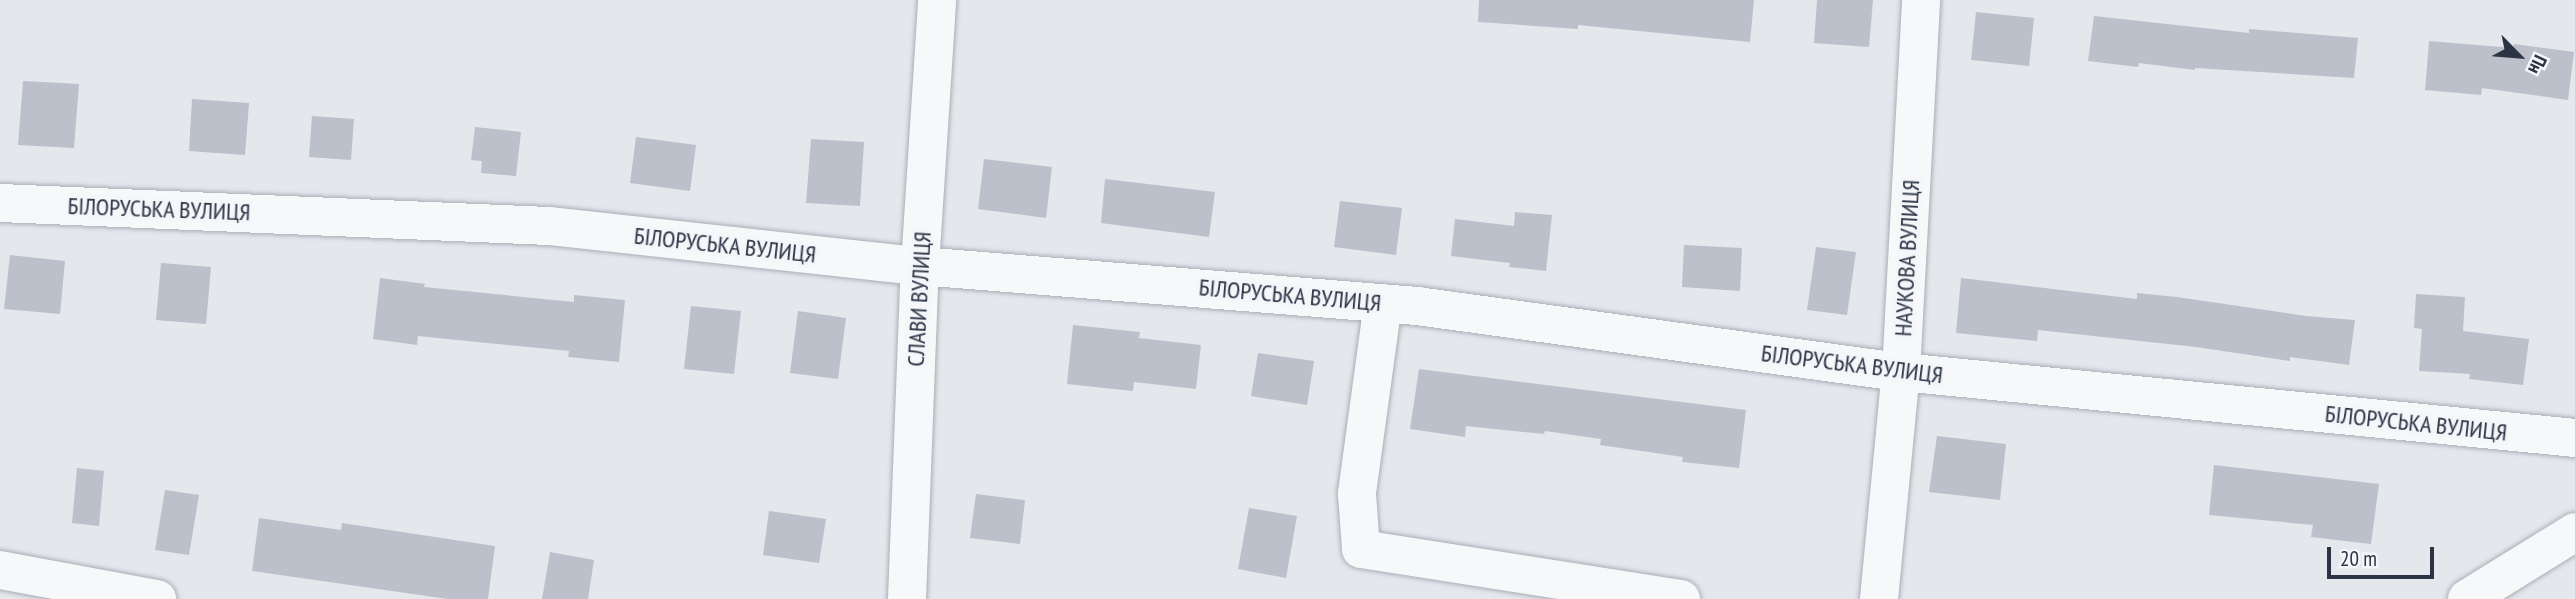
<!DOCTYPE html>
<html>
<head>
<meta charset="utf-8">
<style>
  body { margin:0 }
  #map { position:relative; width:2575px; height:599px; overflow:hidden; background:#e4e7ec; font-family:"PT Sans Narrow",sans-serif }
  div>[style] { position:absolute }
  .building>* { inset:0; background:#bbc0ca }
  .roads { filter:drop-shadow(0 0 2px #a9aeb7) drop-shadow(0 0 2px #a9aeb7) }
  .minor>* { height:38px; margin:-19px; padding:0 19px; transform-origin:19px; border-radius:19px; background:#f7f8fa }
  span { translate:-50% -50%; white-space:nowrap; text-align:center; line-height:1.15; -webkit-text-stroke:7px #f4f6f9; paint-order:stroke }
  .street-label { font-size:24px; color:#2b3445 }
  .north { position:absolute; left:2484px; top:21px; width:70px; height:70px; -webkit-text-stroke:5px #f4f6f9; paint-order:stroke; rotate:115deg; font-size:19px; font-weight:700; line-height:28px; text-align:center; color:#2b3445 }
  .north::after { content:''; display:block; margin:auto; width:24px; height:32px; background:#2b3445; clip-path:polygon(50% 0,100% 100%,50% 72%,0 100%) }
  .scale { position:absolute; left:2327px; top:547px; width:107px; height:32px; box-sizing:border-box; border:4px solid #2b3445; border-top:0; padding-left:9px; font-size:21px; line-height:24px; white-space:nowrap; color:#2b3445; -webkit-text-stroke:5px #f4f6f9; paint-order:stroke }
</style>
</head>
<body>
<div id="map">
  <div class="building">
    <i style="clip-path:polygon(1479px 0,1754px 0,1750px 42px,1578px 25px,1578px 29px,1478px 22px)"></i>
    <i style="clip-path:polygon(1817px 0,1873px 0,1869px 47px,1814px 43px)"></i>
    <i style="clip-path:polygon(1976px 12px,2034px 18px,2029px 66px,1971px 60px)"></i>
    <i style="clip-path:polygon(2094px 16px,2249px 33px,2249px 29px,2358px 38px,2354px 78px,2195px 68px,2195px 70px,2139px 63px,2138px 67px,2088px 61px)"></i>
    <i style="clip-path:polygon(2429px 41px,2513px 48px,2514px 44px,2574px 52px,2568px 100px,2482px 88px,2481px 95px,2425px 90px)"></i>
    <i style="clip-path:polygon(23px 81px,79px 84px,74px 148px,18px 145px)"></i>
    <i style="clip-path:polygon(192px 99px,249px 103px,245px 155px,189px 151px)"></i>
    <i style="clip-path:polygon(312px 116px,354px 119px,351px 160px,309px 157px)"></i>
    <i style="clip-path:polygon(475px 127px,521px 132px,516px 176px,481px 173px,482px 161px,471px 160px)"></i>
    <i style="clip-path:polygon(636px 137px,696px 145px,690px 191px,630px 183px)"></i>
    <i style="clip-path:polygon(811px 139px,864px 142px,860px 206px,806px 203px)"></i>
    <i style="clip-path:polygon(984px 159px,1052px 167px,1046px 218px,978px 209px)"></i>
    <i style="clip-path:polygon(1105px 179px,1215px 192px,1209px 237px,1101px 223px)"></i>
    <i style="clip-path:polygon(1340px 201px,1402px 208px,1396px 255px,1334px 247px)"></i>
    <i style="clip-path:polygon(1515px 212px,1552px 215px,1546px 271px,1509px 267px,1510px 263px,1451px 256px,1455px 219px,1514px 226px)"></i>
    <i style="clip-path:polygon(1684px 245px,1742px 248px,1740px 291px,1682px 287px)"></i>
    <i style="clip-path:polygon(1816px 247px,1856px 252px,1847px 315px,1807px 310px)"></i>
    <i style="clip-path:polygon(10px 255px,65px 261px,60px 314px,4px 309px)"></i>
    <i style="clip-path:polygon(161px 263px,211px 267px,206px 324px,156px 320px)"></i>
    <i style="clip-path:polygon(380px 278px,425px 284px,424px 287px,574px 302px,574px 295px,625px 300px,619px 362px,568px 357px,569px 351px,418px 336px,417px 345px,373px 339px)"></i>
    <i style="clip-path:polygon(1961px 278px,2137px 299px,2137px 293px,2177px 297px,2306px 316px,2355px 320px,2349px 365px,2290px 357px,2290px 361px,2196px 347px,2038px 330px,2037px 341px,1956px 333px)"></i>
    <i style="clip-path:polygon(2416px 294px,2465px 297px,2463px 331px,2529px 339px,2523px 385px,2469px 379px,2470px 374px,2419px 371px,2422px 329px,2414px 328px)"></i>
    <i style="clip-path:polygon(691px 306px,741px 311px,734px 374px,684px 369px)"></i>
    <i style="clip-path:polygon(798px 311px,846px 318px,838px 379px,790px 373px)"></i>
    <i style="clip-path:polygon(1073px 325px,1140px 332px,1139px 338px,1201px 345px,1196px 389px,1134px 382px,1133px 391px,1067px 384px)"></i>
    <i style="clip-path:polygon(1258px 353px,1314px 361px,1307px 405px,1251px 396px)"></i>
    <i style="clip-path:polygon(1419px 369px,1746px 410px,1739px 468px,1682px 462px,1683px 457px,1600px 445px,1601px 439px,1545px 431px,1544px 434px,1466px 426px,1465px 437px,1410px 429px)"></i>
    <i style="clip-path:polygon(1937px 436px,2006px 444px,2000px 500px,1929px 492px)"></i>
    <i style="clip-path:polygon(2214px 465px,2379px 484px,2371px 544px,2311px 537px,2313px 525px,2209px 515px)"></i>
    <i style="clip-path:polygon(77px 468px,104px 471px,99px 526px,72px 523px)"></i>
    <i style="clip-path:polygon(165px 490px,199px 495px,189px 555px,155px 550px)"></i>
    <i style="clip-path:polygon(976px 494px,1025px 500px,1020px 544px,970px 538px)"></i>
    <i style="clip-path:polygon(1249px 508px,1297px 516px,1286px 578px,1238px 569px)"></i>
    <i style="clip-path:polygon(769px 511px,826px 519px,819px 563px,763px 555px)"></i>
    <i style="clip-path:polygon(259px 518px,341px 530px,342px 523px,495px 546px,488px 599px,448px 599px,252px 571px)"></i>
    <i style="clip-path:polygon(550px 552px,594px 560px,588px 599px,542px 599px)"></i>
  </div>
  <div class="roads">
    <div class="minor">
      <i style="left:0;top:203px;width:549px;rotate:2.4deg"></i>
      <i style="left:549px;top:226px;width:373px;rotate:6.2deg"></i>
      <i style="left:920px;top:266px;width:499px;rotate:4.6deg"></i>
      <i style="left:1417px;top:306px;width:488px;rotate:7.8deg"></i>
      <i style="left:1901px;top:372px;width:677px;rotate:5.59deg"></i>
      <i style="left:1383px;top:303px;width:193px;rotate:97.8deg"></i>
      <i style="left:1357px;top:494px;width:55px;rotate:85.8deg"></i>
      <i style="left:1361px;top:549px;width:324px;rotate:8.9deg"></i>
      <i style="left:0;top:570px;width:160px;rotate:10.5deg"></i>
      <i style="left:907px;top:599px;width:333px;rotate:-87.8deg"></i>
      <i style="left:920px;top:266px;width:267px;rotate:-86.3deg"></i>
      <i style="left:1879px;top:599px;width:228px;rotate:-84.5deg"></i>
      <i style="left:1901px;top:372px;width:373px;rotate:-86.9deg"></i>
      <i style="left:2467px;top:599px;width:127px;rotate:-31.8deg"></i>
    </div>
  </div>
  <div class="street-label">
    <span style="left:159px;top:209px;rotate:2deg">БІЛОРУСЬКА ВУЛИЦЯ</span>
    <span style="left:725px;top:245px;rotate:6deg">БІЛОРУСЬКА ВУЛИЦЯ</span>
    <span style="left:1907px;top:258px;rotate:-87deg">НАУКОВА ВУЛИЦЯ</span>
    <span style="left:1290px;top:295px;rotate:5deg">БІЛОРУСЬКА ВУЛИЦЯ</span>
    <span style="left:919px;top:299px;rotate:-87deg">СЛАВИ ВУЛИЦЯ</span>
    <span style="left:1852px;top:364px;rotate:7deg">БІЛОРУСЬКА ВУЛИЦЯ</span>
    <span style="left:2416px;top:423px;rotate:6deg">БІЛОРУСЬКА ВУЛИЦЯ</span>
  </div>
  <div class="north">Пн</div>
  <div class="scale">20 m</div>
</div>
</body>
</html>
